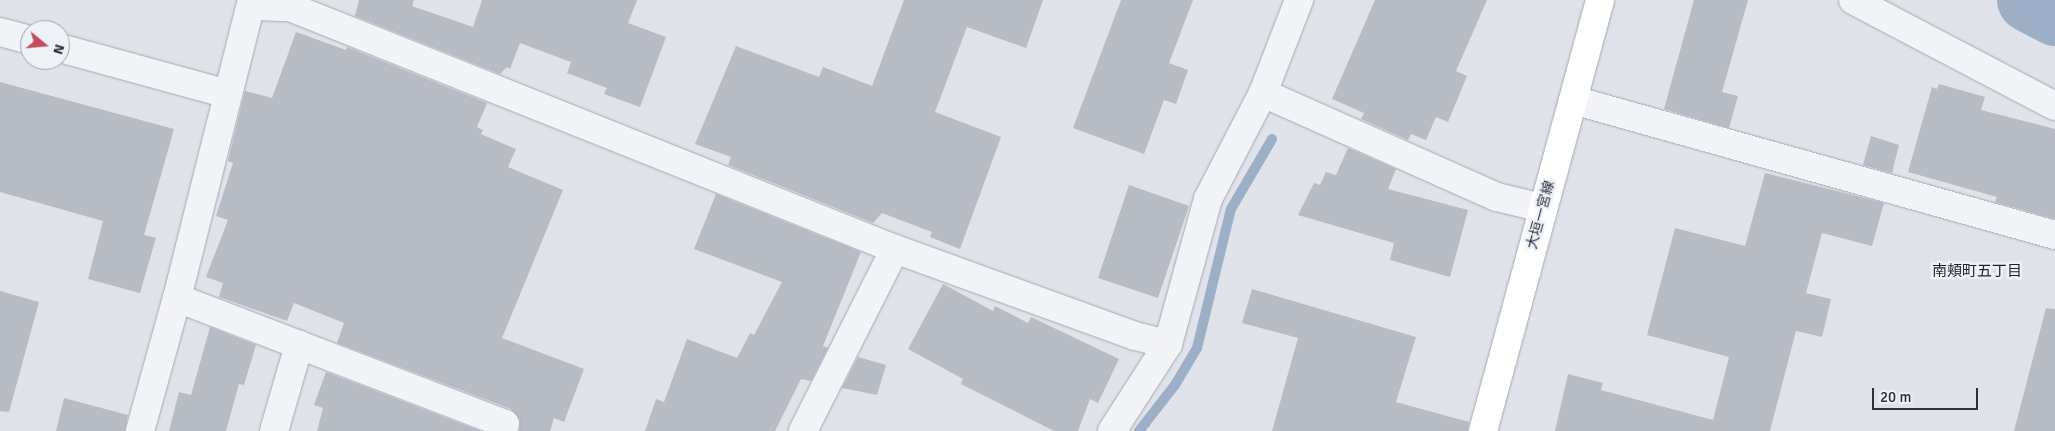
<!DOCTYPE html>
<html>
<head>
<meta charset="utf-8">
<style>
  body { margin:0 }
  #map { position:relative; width:2055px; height:431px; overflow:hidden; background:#dfe2e8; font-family:Signika,"Noto Sans JP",sans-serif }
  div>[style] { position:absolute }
  .stream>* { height:10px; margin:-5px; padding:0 5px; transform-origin:5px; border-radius:5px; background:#9cafc6 }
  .river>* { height:64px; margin:-32px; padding:0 32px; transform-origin:32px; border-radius:32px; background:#9cafc6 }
  .building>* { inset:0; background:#b7bbc4 }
  .roads { filter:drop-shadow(0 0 1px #a5a9b2) drop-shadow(0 0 1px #a5a9b2) }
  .minor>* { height:28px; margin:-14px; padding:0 14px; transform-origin:14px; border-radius:14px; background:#f2f3f6 }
  .major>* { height:28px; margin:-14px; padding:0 14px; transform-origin:14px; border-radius:14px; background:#fff }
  span { translate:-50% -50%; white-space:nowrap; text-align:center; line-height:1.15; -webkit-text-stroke:5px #eef1f5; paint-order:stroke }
  .street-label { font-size:14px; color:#29303e }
  .neighbourhood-label { font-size:15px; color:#1b212f }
  .north { position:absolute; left:20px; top:20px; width:50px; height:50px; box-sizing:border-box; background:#eef1f5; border:1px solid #9fa4ac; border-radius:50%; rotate:107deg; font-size:14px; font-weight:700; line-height:20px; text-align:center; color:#29303e }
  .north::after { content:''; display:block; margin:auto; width:18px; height:22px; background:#c8495a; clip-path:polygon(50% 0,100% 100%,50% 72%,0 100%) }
  .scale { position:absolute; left:1872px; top:388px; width:106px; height:22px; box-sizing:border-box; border:2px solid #29303e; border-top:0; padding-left:6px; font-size:15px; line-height:18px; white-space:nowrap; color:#29303e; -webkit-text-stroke:4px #eef1f5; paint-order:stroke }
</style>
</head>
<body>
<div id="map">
  <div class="stream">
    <i style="left:1139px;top:431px;width:58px;rotate:-52deg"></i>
    <i style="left:1175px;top:385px;width:43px;rotate:-59.3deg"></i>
    <i style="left:1197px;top:348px;width:143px;rotate:-76.3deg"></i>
    <i style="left:1231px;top:209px;width:81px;rotate:-59.6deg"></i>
  </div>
  <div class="river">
    <i style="left:2029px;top:0;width:30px;rotate:28deg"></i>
  </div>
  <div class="building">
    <i style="clip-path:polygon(359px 0,414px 0,412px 6px,473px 27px,482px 0,637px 0,628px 23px,666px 37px,640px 107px,604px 94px,607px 88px,567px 73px,571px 62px,520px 43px,510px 69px,507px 67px,500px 74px,355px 16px)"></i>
    <i style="clip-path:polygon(904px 0,1043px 0,1026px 48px,967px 27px,935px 112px,1001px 137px,960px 249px,930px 237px,932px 232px,882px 213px,873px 223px,728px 165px,731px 157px,695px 144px,736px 46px,819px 77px,823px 67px,872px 86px)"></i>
    <i style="clip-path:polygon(1121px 0,1193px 0,1169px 63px,1188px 70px,1176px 104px,1164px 100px,1144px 154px,1073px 128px)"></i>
    <i style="clip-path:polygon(1375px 0,1487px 0,1456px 71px,1467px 76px,1448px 122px,1436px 117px,1426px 140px,1411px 134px,1408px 140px,1361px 119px,1364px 113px,1332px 99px)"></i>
    <i style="clip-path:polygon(1694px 0,1748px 0,1722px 92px,1738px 96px,1729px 128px,1664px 109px)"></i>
    <i style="clip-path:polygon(296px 32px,346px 50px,347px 47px,487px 103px,477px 127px,483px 130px,481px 134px,516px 149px,508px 167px,563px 190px,502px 338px,584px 369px,564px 422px,554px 418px,550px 431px,519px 431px,520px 420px,511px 409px,337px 343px,344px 323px,294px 303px,287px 321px,219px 297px,223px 283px,206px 277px,228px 220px,216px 216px,233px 163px,228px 161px,245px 91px,272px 98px)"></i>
    <i style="clip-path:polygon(0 82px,174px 129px,144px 235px,156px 238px,140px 293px,88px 279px,103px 221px,0 192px)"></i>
    <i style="clip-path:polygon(1939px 84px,1985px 97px,1981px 110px,2055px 129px,2055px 219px,1995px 202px,1997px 197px,1908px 172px,1932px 87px,1937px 89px)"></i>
    <i style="clip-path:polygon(1871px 136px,1899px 145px,1892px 173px,1863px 165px)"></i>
    <i style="clip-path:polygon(1348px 148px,1396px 169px,1388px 189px,1468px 210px,1450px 277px,1390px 260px,1394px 243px,1298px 215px,1314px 183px,1320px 185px,1326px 172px,1336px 175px)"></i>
    <i style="clip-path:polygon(1765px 173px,1884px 203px,1872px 246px,1822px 233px,1806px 293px,1831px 299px,1822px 337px,1796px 331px,1770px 431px,1555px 431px,1568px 374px,1603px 383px,1601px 390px,1713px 420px,1729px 357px,1647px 335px,1675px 228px,1745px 246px)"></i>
    <i style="clip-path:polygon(1129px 185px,1189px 206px,1158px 298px,1098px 278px)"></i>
    <i style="clip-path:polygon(716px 194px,861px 252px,823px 346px,828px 348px,811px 381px,801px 379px,775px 431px,645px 431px,656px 399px,664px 402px,687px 339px,737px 358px,750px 333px,754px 335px,782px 282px,694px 249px)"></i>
    <i style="clip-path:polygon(943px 284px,993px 311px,995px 306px,1028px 323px,1031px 317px,1119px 359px,1098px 403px,1090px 399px,1078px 431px,1054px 431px,961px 384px,963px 379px,908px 349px)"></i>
    <i style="clip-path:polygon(1252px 289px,1416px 337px,1396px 402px,1469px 422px,1468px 431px,1272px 431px,1298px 338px,1242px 323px)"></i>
    <i style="clip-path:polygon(0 291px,39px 302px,9px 412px,0 411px)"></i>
    <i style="clip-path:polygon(2046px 308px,2055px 309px,2055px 431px,2014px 431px)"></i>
    <i style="clip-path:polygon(210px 327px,256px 345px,244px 385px,239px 384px,226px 431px,169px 431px,179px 392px,191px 395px)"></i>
    <i style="clip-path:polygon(858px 357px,886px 365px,877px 395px,842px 388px)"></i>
    <i style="clip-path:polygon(326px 372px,480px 431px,317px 431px,323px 408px,314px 405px)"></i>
    <i style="clip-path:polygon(64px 398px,128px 415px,125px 431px,56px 431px)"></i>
  </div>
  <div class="roads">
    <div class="minor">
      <i style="left:1853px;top:0;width:228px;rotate:27.7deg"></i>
      <i style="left:252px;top:6px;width:38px;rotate:2deg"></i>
      <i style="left:290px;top:7px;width:652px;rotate:21.8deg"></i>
      <i style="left:895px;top:249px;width:255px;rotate:19.9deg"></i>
      <i style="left:1135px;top:336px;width:34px;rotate:14deg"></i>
      <i style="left:0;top:32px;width:31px;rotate:15deg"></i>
      <i style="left:60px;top:48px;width:174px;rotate:15.3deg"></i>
      <i style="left:1263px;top:93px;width:256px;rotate:24deg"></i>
      <i style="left:1497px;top:197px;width:46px;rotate:13.7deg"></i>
      <i style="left:1573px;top:100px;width:501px;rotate:15.65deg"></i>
      <i style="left:177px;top:298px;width:351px;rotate:21deg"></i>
      <i style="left:505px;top:424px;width:7px;rotate:106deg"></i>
      <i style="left:140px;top:431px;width:138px;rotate:-74.5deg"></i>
      <i style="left:177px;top:298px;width:307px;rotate:-75.9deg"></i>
      <i style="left:274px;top:431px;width:90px;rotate:-73.8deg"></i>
      <i style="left:803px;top:431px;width:204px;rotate:-63.2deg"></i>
      <i style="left:1112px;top:431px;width:103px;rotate:-57.2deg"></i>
      <i style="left:1168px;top:344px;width:150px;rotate:-74.6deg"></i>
      <i style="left:1208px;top:199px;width:119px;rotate:-62.6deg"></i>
      <i style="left:1263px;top:93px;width:100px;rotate:-68.8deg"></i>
    </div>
    <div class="major">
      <i style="left:1483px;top:431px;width:447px;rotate:-74.8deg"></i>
    </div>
  </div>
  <div class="street-label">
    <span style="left:1541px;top:215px;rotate:-75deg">大垣一宮線</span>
  </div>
  <div class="neighbourhood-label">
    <span style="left:1977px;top:272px">南頬町五丁目</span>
  </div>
  <div class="north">N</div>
  <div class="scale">20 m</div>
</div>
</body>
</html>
